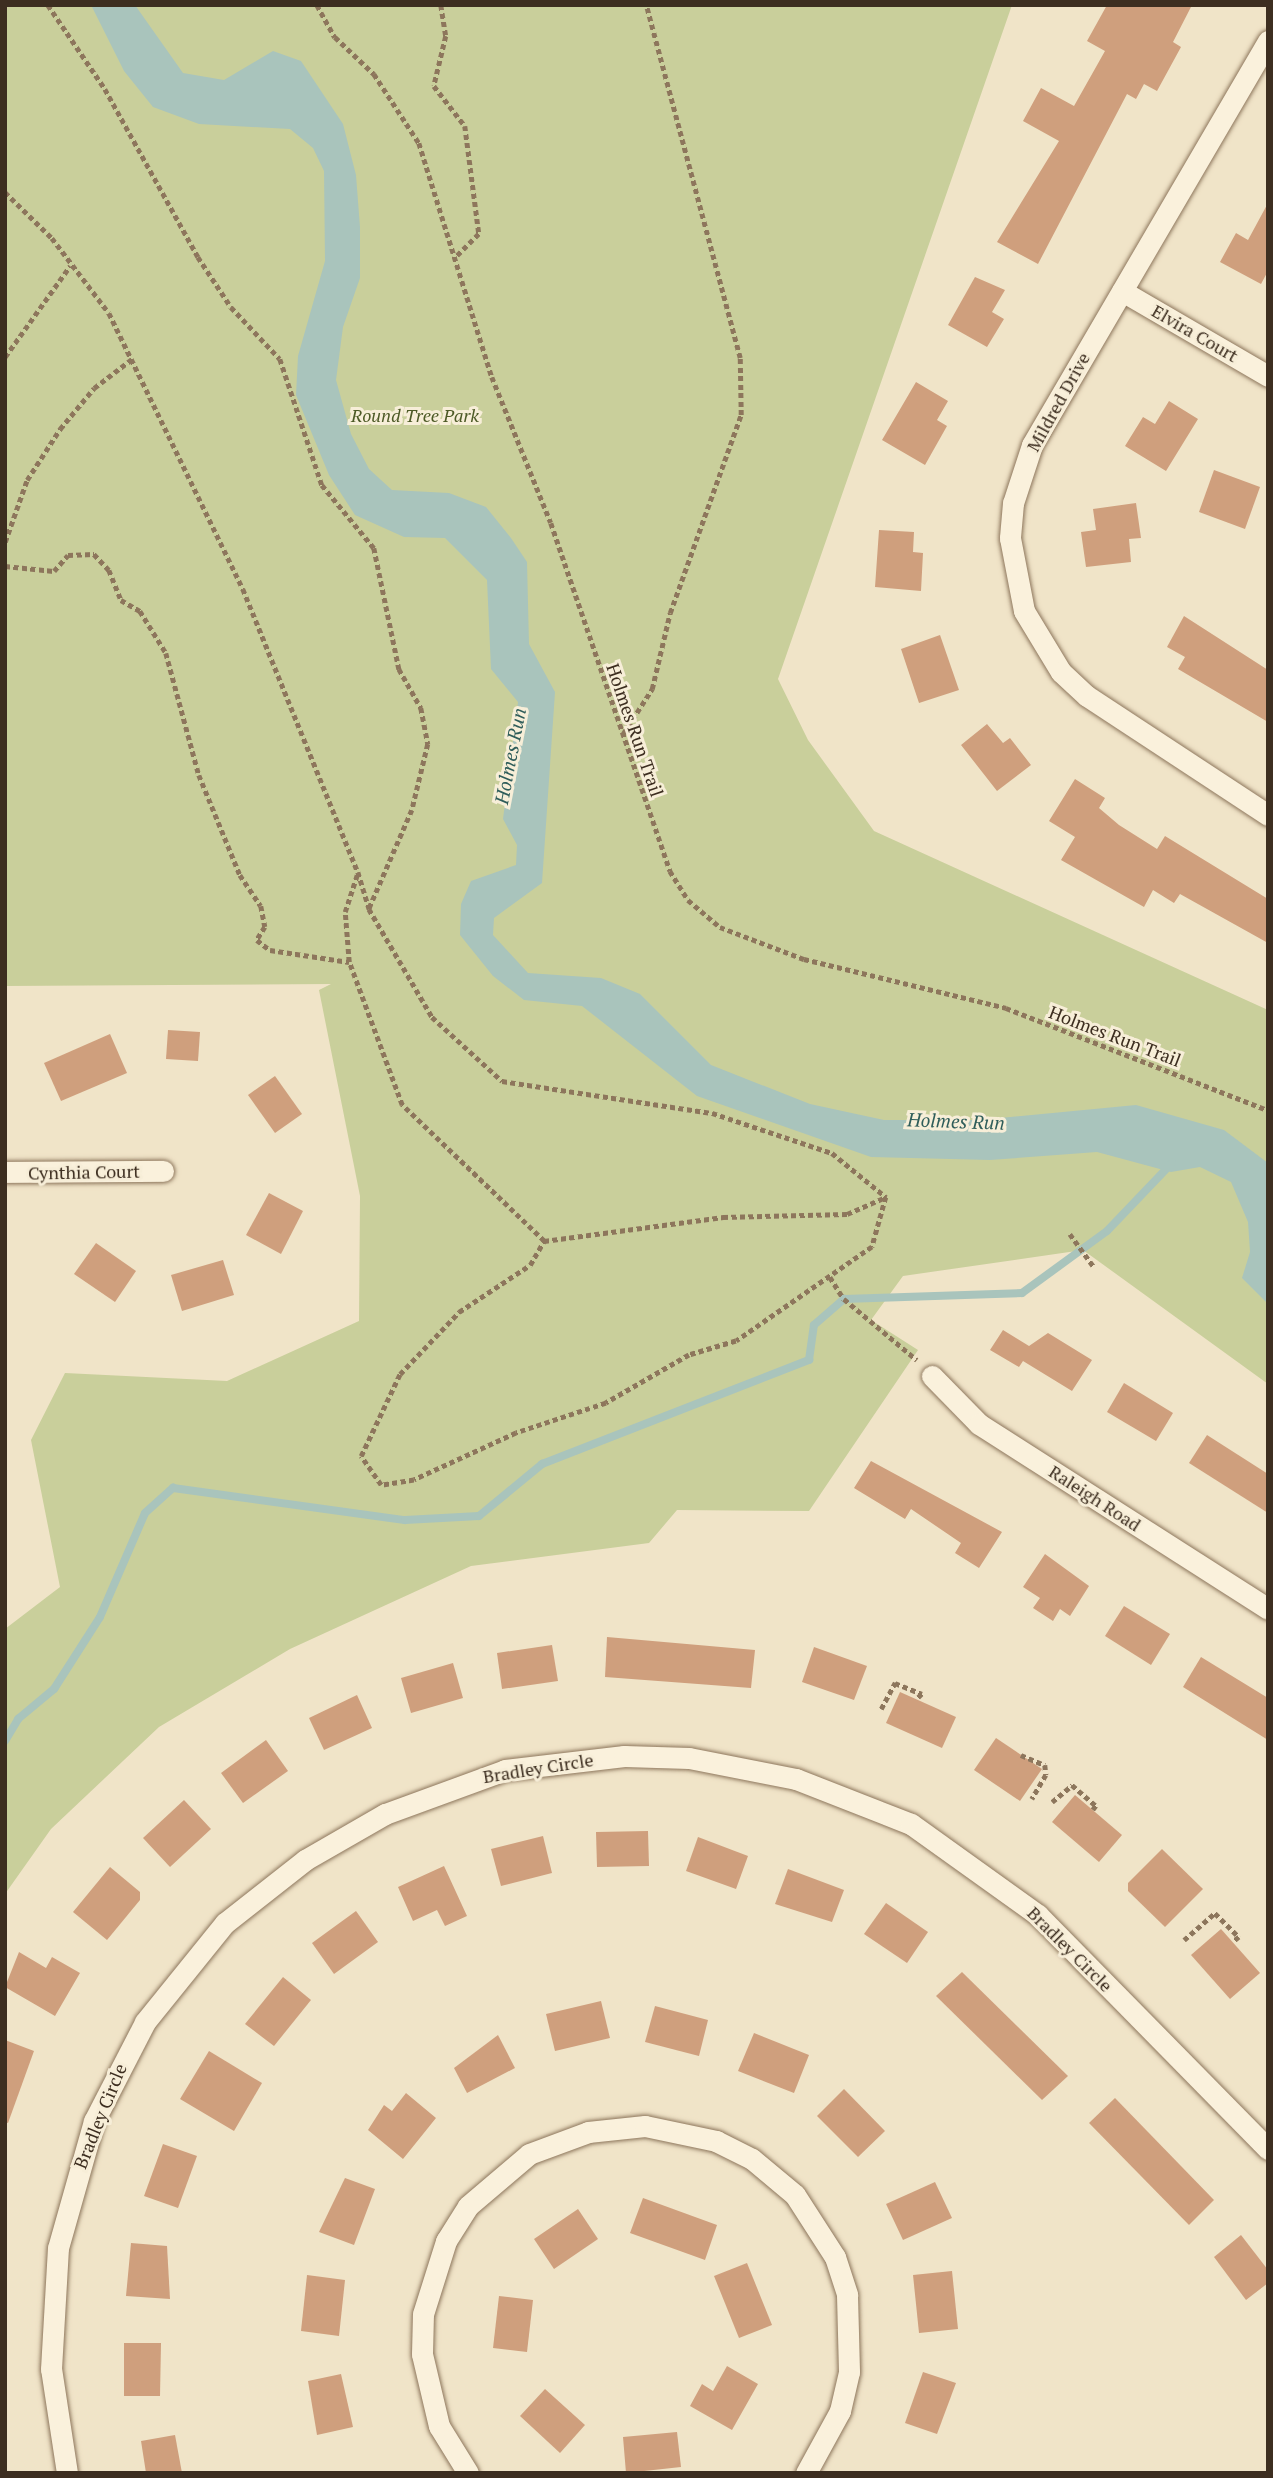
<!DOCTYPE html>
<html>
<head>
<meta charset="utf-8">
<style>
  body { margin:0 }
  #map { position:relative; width:1273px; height:2478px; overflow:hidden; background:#f0e4c8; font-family:"PT Serif",serif }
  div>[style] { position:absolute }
  .green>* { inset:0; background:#c9cf9b }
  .water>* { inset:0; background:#a9c4bc }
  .stream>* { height:8px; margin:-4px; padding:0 4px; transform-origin:4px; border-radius:4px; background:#a9c4bc }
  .building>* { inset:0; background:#cf9f7d }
  .path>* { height:4.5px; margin-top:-2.25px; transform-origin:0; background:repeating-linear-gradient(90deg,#8d765c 0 5px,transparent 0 8.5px) }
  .roads { filter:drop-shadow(0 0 2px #8d765c) drop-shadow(0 0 2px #8d765c) }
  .minor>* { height:21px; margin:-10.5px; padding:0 10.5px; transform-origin:10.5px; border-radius:10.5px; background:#faf1dc }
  span { translate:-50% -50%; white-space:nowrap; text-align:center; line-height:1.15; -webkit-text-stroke:6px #f7eed8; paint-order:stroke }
  .street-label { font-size:18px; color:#3d2e20 }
  .park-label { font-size:18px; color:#4d5a26; font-style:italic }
  .water-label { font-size:19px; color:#2f5d5a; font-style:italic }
  .frame { position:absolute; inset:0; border:7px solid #3d2e20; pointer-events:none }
</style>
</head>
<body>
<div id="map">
  <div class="green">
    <i style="clip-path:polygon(5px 5px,1012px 5px,778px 679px,808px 740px,874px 831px,1268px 1010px,1268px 1384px,1083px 1250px,903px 1276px,871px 1320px,918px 1350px,809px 1511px,677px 1510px,649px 1543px,471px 1566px,290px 1649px,159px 1727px,51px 1829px,5px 1894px,5px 1629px,60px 1587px,31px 1440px,65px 1373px,227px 1381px,359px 1321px,360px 1196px,319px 990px,331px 984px,5px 986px)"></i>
  </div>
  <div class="water">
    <i style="clip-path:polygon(91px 5px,135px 5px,183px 73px,224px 80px,273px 51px,301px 61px,343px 124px,356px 175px,360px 227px,360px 278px,343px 327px,336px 380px,351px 434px,369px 469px,392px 490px,449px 493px,486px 507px,511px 538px,527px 562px,529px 644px,555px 692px,542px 883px,494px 918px,493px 935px,528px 973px,601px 978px,640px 994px,711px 1065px,810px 1104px,884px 1120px,979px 1120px,1136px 1105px,1224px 1130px,1268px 1163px,1268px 1304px,1242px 1278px,1250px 1252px,1248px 1222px,1231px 1182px,1200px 1167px,1171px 1172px,1097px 1152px,990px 1160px,871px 1157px,697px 1096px,582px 1006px,524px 1000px,493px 976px,460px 935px,461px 904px,471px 881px,516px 865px,517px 845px,503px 819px,518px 702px,491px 669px,487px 580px,445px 538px,404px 537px,355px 515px,329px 475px,296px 395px,298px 356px,325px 261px,324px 171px,313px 148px,290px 129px,199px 124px,153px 107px,124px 71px)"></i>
  </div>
  <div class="stream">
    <i style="left:5px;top:1741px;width:26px;rotate:-59deg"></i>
    <i style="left:18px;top:1719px;width:47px;rotate:-39.8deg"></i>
    <i style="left:54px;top:1689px;width:85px;rotate:-57.4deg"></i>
    <i style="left:100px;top:1617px;width:113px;rotate:-66.6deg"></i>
    <i style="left:145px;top:1513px;width:38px;rotate:-42deg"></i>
    <i style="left:173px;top:1488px;width:234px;rotate:7.9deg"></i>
    <i style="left:405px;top:1520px;width:74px;rotate:-3.1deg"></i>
    <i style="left:479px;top:1516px;width:82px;rotate:-39.5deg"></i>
    <i style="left:542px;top:1464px;width:287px;rotate:-21.3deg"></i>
    <i style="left:809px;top:1360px;width:35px;rotate:-82deg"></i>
    <i style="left:814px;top:1325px;width:40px;rotate:-41deg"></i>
    <i style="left:844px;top:1299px;width:178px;rotate:-1.9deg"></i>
    <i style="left:1022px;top:1293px;width:105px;rotate:-36.1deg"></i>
    <i style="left:1107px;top:1231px;width:94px;rotate:-46.3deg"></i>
  </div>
  <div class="building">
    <i style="clip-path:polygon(1107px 5px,1192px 5px,1173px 42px,1181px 47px,1157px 91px,1144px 84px,1136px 99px,1127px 94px,1038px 264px,997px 242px,1059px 141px,1023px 121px,1041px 88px,1074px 106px,1105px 51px,1087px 41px)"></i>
    <i style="clip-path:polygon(1268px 203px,1268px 271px,1261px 284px,1220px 262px,1236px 233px,1248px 240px)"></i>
    <i style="clip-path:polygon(975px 277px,1005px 290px,992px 312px,1004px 319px,987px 347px,948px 325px)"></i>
    <i style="clip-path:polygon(916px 382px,948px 401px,937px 420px,947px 426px,925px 465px,882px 440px)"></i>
    <i style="clip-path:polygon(1169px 401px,1198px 419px,1166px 471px,1125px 446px,1143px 417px,1155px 424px)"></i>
    <i style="clip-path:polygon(1214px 470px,1260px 487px,1245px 529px,1199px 512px)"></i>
    <i style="clip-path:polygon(1136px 503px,1141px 538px,1129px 539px,1131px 562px,1086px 567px,1081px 532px,1096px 530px,1093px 509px)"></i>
    <i style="clip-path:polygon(879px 530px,914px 532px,913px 552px,923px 553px,921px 591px,875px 587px)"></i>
    <i style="clip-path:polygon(1184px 616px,1268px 670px,1268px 722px,1178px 669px,1185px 657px,1167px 647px)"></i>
    <i style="clip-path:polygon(940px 635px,959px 690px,919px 703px,901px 649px)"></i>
    <i style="clip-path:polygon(987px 724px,1003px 743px,1010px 738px,1031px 765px,997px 791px,961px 745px)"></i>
    <i style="clip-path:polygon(1075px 779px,1105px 798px,1099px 808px,1119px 825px,1157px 849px,1165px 836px,1268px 899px,1268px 943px,1180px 894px,1174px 903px,1153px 890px,1144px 907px,1061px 860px,1075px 837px,1049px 821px)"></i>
    <i style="clip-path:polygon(168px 1030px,200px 1032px,198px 1061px,166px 1059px)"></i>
    <i style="clip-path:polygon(110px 1034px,127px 1073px,61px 1101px,44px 1063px)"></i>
    <i style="clip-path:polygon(275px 1076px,302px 1114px,275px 1133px,248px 1095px)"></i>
    <i style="clip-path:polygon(269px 1193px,303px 1211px,281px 1254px,246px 1235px)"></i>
    <i style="clip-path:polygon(96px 1243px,136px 1271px,115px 1302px,74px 1274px)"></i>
    <i style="clip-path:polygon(223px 1260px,234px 1295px,182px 1311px,171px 1275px)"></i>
    <i style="clip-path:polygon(1003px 1330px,1029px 1346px,1048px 1333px,1092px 1360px,1072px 1391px,1023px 1361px,1019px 1367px,990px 1350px)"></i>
    <i style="clip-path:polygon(1124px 1383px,1173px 1413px,1156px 1441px,1107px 1412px)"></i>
    <i style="clip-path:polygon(1207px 1435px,1268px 1474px,1268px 1513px,1189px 1463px)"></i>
    <i style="clip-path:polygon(871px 1461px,1002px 1532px,979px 1568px,955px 1553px,961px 1543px,911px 1509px,905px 1519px,854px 1488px)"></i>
    <i style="clip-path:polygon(1045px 1554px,1089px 1586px,1070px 1616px,1060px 1609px,1053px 1621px,1033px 1608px,1040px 1598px,1023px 1587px)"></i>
    <i style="clip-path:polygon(1124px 1606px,1170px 1634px,1151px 1665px,1105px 1636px)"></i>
    <i style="clip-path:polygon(607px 1637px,755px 1650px,751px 1688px,605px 1677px)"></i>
    <i style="clip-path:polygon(552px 1645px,558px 1681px,502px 1689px,497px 1653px)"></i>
    <i style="clip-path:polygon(814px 1647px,867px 1666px,854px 1700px,802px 1682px)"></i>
    <i style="clip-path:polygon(1201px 1657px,1268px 1698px,1268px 1740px,1183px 1687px)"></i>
    <i style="clip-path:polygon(453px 1663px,463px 1698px,411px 1713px,401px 1678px)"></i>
    <i style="clip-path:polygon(900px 1692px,956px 1717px,942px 1748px,886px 1723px)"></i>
    <i style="clip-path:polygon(357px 1695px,372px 1728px,324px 1750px,309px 1718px)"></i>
    <i style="clip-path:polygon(996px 1738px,1042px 1769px,1020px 1801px,974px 1770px)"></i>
    <i style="clip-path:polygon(266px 1740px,288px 1771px,243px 1803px,221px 1773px)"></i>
    <i style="clip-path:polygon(1075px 1795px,1122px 1835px,1099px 1862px,1052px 1822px)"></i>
    <i style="clip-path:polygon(184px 1800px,211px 1829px,170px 1867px,143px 1838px)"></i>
    <i style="clip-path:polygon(648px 1831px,649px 1866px,597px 1867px,596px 1832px)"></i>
    <i style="clip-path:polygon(543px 1836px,552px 1873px,501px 1886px,491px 1849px)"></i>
    <i style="clip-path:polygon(698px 1837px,748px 1856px,736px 1889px,686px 1871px)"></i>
    <i style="clip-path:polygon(1162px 1849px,1203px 1889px,1165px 1927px,1128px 1891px,1128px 1883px)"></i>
    <i style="clip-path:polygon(444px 1866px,467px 1916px,445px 1926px,437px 1910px,413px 1921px,398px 1887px)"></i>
    <i style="clip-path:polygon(110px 1867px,140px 1892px,140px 1900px,107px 1940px,73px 1912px)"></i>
    <i style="clip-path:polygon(788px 1869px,844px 1890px,832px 1922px,775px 1904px)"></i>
    <i style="clip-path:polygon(886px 1903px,928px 1932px,907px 1963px,864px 1934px)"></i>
    <i style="clip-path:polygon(356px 1911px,378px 1942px,334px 1974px,312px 1943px)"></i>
    <i style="clip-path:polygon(1221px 1929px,1260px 1973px,1230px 1999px,1191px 1955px)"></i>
    <i style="clip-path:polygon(19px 1952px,46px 1968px,52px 1957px,80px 1973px,55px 2016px,5px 1987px)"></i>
    <i style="clip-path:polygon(962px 1972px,1068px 2076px,1042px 2100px,936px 1996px)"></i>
    <i style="clip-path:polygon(283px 1977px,311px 2000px,274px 2046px,245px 2024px)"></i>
    <i style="clip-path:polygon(601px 2001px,610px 2038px,555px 2051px,546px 2014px)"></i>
    <i style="clip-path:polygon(655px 2006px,708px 2020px,699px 2056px,645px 2042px)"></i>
    <i style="clip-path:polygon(754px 2033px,809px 2055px,794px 2093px,738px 2071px)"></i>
    <i style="clip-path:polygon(498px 2035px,515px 2068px,467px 2093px,454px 2068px)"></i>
    <i style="clip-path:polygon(5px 2040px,34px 2051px,8px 2123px,5px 2122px)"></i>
    <i style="clip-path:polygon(209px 2051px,262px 2083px,234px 2131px,180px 2099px)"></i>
    <i style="clip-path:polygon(844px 2089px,885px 2131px,858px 2157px,817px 2116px)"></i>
    <i style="clip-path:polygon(406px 2093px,436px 2118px,403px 2159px,368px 2130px,384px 2105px,392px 2111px)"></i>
    <i style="clip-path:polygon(1115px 2098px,1214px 2200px,1189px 2225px,1089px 2123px)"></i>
    <i style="clip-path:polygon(163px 2144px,197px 2156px,178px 2208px,144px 2196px)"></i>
    <i style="clip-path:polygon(345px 2178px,375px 2189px,354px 2245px,319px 2232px)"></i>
    <i style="clip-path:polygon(935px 2182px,952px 2218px,903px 2240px,886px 2204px)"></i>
    <i style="clip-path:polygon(643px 2198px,717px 2225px,705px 2260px,630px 2233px)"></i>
    <i style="clip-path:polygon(578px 2209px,598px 2239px,554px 2269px,534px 2239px)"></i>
    <i style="clip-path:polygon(1241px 2235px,1268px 2270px,1268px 2283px,1246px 2300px,1214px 2257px)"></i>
    <i style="clip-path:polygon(131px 2243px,167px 2246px,170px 2299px,126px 2296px)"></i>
    <i style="clip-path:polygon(747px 2263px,772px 2325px,739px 2338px,714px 2276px)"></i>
    <i style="clip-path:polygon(952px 2271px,958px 2329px,919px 2333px,913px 2275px)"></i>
    <i style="clip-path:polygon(307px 2275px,345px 2280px,339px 2336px,301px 2331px)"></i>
    <i style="clip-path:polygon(499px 2296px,533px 2300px,527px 2352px,493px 2348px)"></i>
    <i style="clip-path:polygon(124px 2343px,161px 2343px,160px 2396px,124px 2396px)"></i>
    <i style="clip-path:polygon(727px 2366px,758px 2384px,732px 2430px,690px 2406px,702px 2384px,713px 2391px)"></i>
    <i style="clip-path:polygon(923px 2372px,956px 2383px,937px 2434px,905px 2423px)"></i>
    <i style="clip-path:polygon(341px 2374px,353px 2427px,317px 2435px,308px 2381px)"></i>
    <i style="clip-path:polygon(545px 2389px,585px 2425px,560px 2453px,520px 2416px)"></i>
    <i style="clip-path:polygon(677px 2432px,681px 2467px,626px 2473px,623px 2437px)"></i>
    <i style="clip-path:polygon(175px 2435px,182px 2473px,146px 2473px,141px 2441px)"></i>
  </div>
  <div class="path">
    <i style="left:48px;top:5px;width:102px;rotate:55.8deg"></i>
    <i style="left:105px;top:89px;width:192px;rotate:61deg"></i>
    <i style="left:198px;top:257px;width:60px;rotate:56.6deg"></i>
    <i style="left:231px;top:307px;width:71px;rotate:46.7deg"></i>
    <i style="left:280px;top:359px;width:133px;rotate:71.6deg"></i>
    <i style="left:322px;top:485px;width:82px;rotate:50.5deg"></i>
    <i style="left:374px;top:548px;width:124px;rotate:78.3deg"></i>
    <i style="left:399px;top:669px;width:45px;rotate:60.6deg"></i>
    <i style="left:421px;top:708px;width:37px;rotate:79deg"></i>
    <i style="left:428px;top:744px;width:68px;rotate:103.6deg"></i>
    <i style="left:412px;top:810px;width:108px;rotate:113.5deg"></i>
    <i style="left:317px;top:5px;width:37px;rotate:61deg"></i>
    <i style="left:335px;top:37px;width:54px;rotate:43.5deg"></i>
    <i style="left:374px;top:74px;width:82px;rotate:56.9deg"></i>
    <i style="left:419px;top:143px;width:245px;rotate:72.7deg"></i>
    <i style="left:492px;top:377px;width:157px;rotate:68deg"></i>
    <i style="left:551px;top:523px;width:368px;rotate:71.1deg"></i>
    <i style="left:670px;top:871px;width:34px;rotate:58deg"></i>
    <i style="left:688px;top:900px;width:42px;rotate:40.2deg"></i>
    <i style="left:720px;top:927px;width:90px;rotate:20.9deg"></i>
    <i style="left:804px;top:959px;width:208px;rotate:13.6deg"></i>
    <i style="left:1006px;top:1008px;width:281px;rotate:21.3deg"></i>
    <i style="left:441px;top:5px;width:31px;rotate:81deg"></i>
    <i style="left:446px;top:36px;width:51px;rotate:103.5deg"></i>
    <i style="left:434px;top:86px;width:51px;rotate:52.2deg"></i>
    <i style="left:465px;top:126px;width:109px;rotate:82.6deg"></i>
    <i style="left:479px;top:234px;width:35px;rotate:135deg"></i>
    <i style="left:5px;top:192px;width:66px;rotate:44.4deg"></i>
    <i style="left:52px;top:238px;width:94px;rotate:52.8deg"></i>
    <i style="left:109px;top:313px;width:307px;rotate:64.1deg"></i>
    <i style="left:243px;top:589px;width:305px;rotate:67.9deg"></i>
    <i style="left:358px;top:872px;width:39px;rotate:73deg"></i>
    <i style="left:369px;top:909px;width:125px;rotate:59.7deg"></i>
    <i style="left:432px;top:1017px;width:95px;rotate:42.4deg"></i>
    <i style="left:502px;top:1081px;width:212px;rotate:8.7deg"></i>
    <i style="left:712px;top:1113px;width:126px;rotate:18.4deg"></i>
    <i style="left:832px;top:1153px;width:70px;rotate:39.2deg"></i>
    <i style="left:886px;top:1197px;width:52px;rotate:105.6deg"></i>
    <i style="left:872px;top:1247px;width:165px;rotate:145.3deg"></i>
    <i style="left:736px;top:1341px;width:49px;rotate:163.4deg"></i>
    <i style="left:689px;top:1355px;width:96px;rotate:150deg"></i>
    <i style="left:606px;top:1403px;width:95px;rotate:161.6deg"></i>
    <i style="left:516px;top:1433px;width:112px;rotate:155.3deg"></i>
    <i style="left:414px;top:1480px;width:33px;rotate:171deg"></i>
    <i style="left:381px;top:1485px;width:35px;rotate:-125deg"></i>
    <i style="left:361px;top:1456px;width:91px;rotate:-64.6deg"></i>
    <i style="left:400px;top:1374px;width:86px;rotate:-46.4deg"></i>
    <i style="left:459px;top:1312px;width:85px;rotate:-33.5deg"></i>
    <i style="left:530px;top:1265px;width:28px;rotate:-60deg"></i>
    <i style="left:544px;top:1241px;width:197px;rotate:-136.2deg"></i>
    <i style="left:402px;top:1105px;width:153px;rotate:-110.3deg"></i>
    <i style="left:349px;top:962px;width:50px;rotate:-94.6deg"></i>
    <i style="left:345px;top:912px;width:42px;rotate:-72deg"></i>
    <i style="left:5px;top:357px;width:112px;rotate:-54.5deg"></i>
    <i style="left:5px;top:542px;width:66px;rotate:-70.5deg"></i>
    <i style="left:27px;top:480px;width:61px;rotate:-57.1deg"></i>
    <i style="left:60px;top:429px;width:53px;rotate:-50.3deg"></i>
    <i style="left:94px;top:388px;width:48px;rotate:-37.3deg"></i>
    <i style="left:5px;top:566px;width:49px;rotate:5.8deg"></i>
    <i style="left:54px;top:571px;width:21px;rotate:-49deg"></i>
    <i style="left:68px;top:555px;width:26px;rotate:-2deg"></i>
    <i style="left:94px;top:554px;width:22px;rotate:47deg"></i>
    <i style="left:109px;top:570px;width:32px;rotate:68deg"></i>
    <i style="left:121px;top:600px;width:22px;rotate:30deg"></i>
    <i style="left:140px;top:611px;width:49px;rotate:58.2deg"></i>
    <i style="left:166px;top:653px;width:126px;rotate:74.9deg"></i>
    <i style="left:199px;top:775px;width:108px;rotate:67.7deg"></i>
    <i style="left:240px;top:875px;width:37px;rotate:56deg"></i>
    <i style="left:261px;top:906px;width:21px;rotate:79deg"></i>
    <i style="left:265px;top:927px;width:15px;rotate:122deg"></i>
    <i style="left:257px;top:940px;width:16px;rotate:38deg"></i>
    <i style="left:270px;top:950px;width:80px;rotate:8.6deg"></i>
    <i style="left:623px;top:734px;width:54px;rotate:-57.2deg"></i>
    <i style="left:652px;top:689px;width:78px;rotate:-76.7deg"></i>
    <i style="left:670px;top:613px;width:210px;rotate:-70.3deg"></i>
    <i style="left:741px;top:415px;width:57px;rotate:-91deg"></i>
    <i style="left:740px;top:358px;width:365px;rotate:-104.9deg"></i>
    <i style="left:1070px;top:1234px;width:41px;rotate:54deg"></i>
    <i style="left:544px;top:1241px;width:181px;rotate:-7.6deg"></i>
    <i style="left:723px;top:1217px;width:124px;rotate:-1.4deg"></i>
    <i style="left:847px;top:1214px;width:43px;rotate:-23.6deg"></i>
    <i style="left:830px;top:1277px;width:26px;rotate:58deg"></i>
    <i style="left:844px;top:1299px;width:95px;rotate:39.9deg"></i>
    <i style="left:881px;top:1709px;width:30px;rotate:-62deg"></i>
    <i style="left:895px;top:1683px;width:29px;rotate:22deg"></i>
    <i style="left:922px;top:1694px;width:7px;rotate:135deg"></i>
    <i style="left:1021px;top:1755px;width:26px;rotate:23deg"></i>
    <i style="left:1045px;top:1765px;width:10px;rotate:84deg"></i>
    <i style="left:1046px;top:1775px;width:28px;rotate:120deg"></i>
    <i style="left:1052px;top:1802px;width:26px;rotate:-40deg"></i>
    <i style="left:1072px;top:1785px;width:32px;rotate:41deg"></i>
    <i style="left:1096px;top:1806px;width:5px;rotate:127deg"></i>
    <i style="left:1184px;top:1940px;width:41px;rotate:-41.1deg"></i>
    <i style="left:1215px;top:1913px;width:34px;rotate:45deg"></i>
    <i style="left:1239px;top:1937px;width:8px;rotate:140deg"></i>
  </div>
  <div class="roads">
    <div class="minor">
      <i style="left:1268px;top:41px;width:468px;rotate:120.3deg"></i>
      <i style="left:1032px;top:445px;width:61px;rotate:108.1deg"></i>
      <i style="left:1013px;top:503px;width:35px;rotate:95deg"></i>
      <i style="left:1010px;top:538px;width:74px;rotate:79.1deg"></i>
      <i style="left:1024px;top:611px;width:71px;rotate:58.8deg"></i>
      <i style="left:1061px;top:672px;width:35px;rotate:43deg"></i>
      <i style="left:1087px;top:696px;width:217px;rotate:33.3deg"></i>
      <i style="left:1122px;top:291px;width:169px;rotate:30.2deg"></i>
      <i style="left:5px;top:1172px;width:158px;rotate:-0.4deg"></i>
      <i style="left:932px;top:1376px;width:67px;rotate:45.6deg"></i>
      <i style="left:979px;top:1424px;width:343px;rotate:32.6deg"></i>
      <i style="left:67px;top:2473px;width:105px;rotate:-98.7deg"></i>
      <i style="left:51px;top:2369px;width:121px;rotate:-86.7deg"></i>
      <i style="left:58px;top:2248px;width:132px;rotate:-74.2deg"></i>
      <i style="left:94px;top:2121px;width:111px;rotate:-62.7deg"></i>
      <i style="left:145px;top:2022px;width:127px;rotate:-51.1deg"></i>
      <i style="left:225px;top:1923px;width:102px;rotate:-38.2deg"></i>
      <i style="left:305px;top:1860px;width:92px;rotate:-29.9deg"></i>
      <i style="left:385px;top:1814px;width:128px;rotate:-20.1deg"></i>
      <i style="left:505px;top:1770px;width:120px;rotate:-6.7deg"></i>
      <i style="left:624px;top:1756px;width:65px;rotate:1.8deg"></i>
      <i style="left:689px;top:1758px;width:109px;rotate:11.1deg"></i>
      <i style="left:796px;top:1779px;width:123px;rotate:21.4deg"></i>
      <i style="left:911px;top:1824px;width:156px;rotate:35.6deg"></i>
      <i style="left:1038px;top:1915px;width:328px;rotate:45.5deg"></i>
      <i style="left:468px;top:2473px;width:55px;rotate:-121.7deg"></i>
      <i style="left:439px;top:2426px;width:74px;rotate:-103.3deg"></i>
      <i style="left:422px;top:2354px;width:40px;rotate:-88.6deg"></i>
      <i style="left:423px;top:2314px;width:77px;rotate:-72.5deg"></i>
      <i style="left:446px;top:2241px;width:41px;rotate:-57.8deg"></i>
      <i style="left:468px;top:2206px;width:80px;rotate:-40.4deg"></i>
      <i style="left:529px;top:2154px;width:63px;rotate:-20.4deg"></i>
      <i style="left:588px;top:2132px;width:57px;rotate:-6deg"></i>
      <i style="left:645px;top:2126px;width:73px;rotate:11.9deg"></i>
      <i style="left:716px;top:2141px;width:40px;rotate:26.6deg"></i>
      <i style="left:752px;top:2159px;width:56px;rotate:39.9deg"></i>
      <i style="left:795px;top:2195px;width:74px;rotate:57.2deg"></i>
      <i style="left:835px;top:2257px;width:40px;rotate:72deg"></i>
      <i style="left:847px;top:2295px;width:77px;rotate:88.5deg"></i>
      <i style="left:849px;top:2372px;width:40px;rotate:103deg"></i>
      <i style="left:840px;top:2411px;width:71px;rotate:118.7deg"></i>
    </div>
  </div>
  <div class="street-label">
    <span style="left:1195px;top:333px;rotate:30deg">Elvira Court</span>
    <span style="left:1058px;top:402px;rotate:-61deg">Mildred Drive</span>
    <span style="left:635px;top:730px;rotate:71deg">Holmes Run Trail</span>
    <span style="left:1115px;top:1036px;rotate:21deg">Holmes Run Trail</span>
    <span style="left:84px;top:1172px;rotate:-1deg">Cynthia Court</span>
    <span style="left:1095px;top:1498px;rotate:33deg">Raleigh Road</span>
    <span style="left:538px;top:1768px;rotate:-9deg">Bradley Circle</span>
    <span style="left:1070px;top:1949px;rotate:45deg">Bradley Circle</span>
    <span style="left:100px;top:2116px;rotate:-68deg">Bradley Circle</span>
  </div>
  <div class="park-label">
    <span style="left:415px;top:415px">Round Tree Park</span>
  </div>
  <div class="water-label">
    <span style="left:510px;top:756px;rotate:-79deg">Holmes Run</span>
    <span style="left:956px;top:1121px;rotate:2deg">Holmes Run</span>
  </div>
  <div class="frame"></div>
</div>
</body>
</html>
